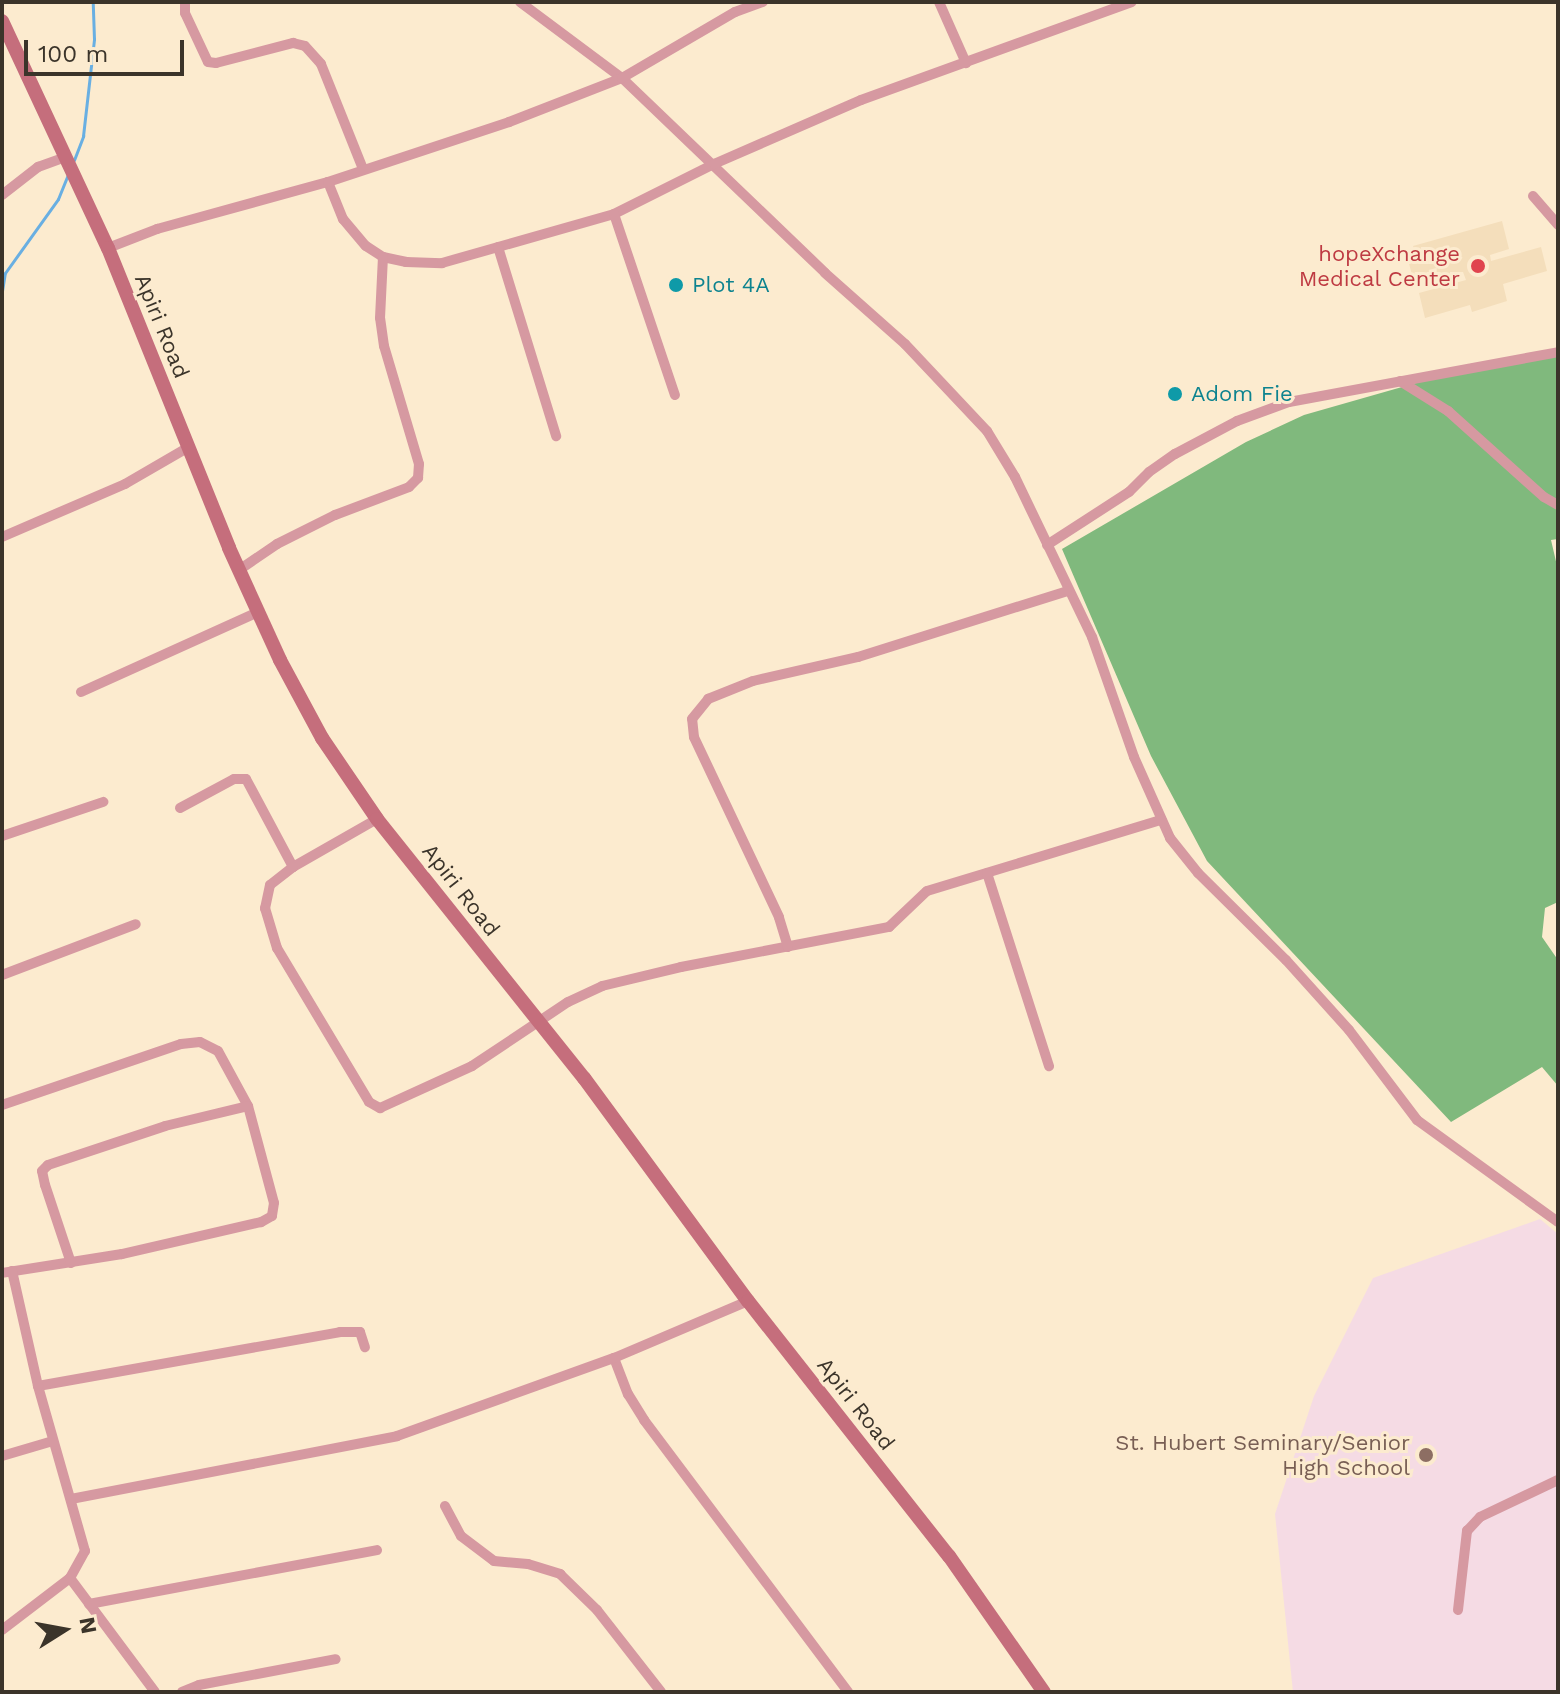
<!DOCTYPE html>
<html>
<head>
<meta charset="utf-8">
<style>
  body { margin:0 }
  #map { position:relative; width:1560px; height:1694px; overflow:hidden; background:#fcebcf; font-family:"Work Sans",sans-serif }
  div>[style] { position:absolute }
  .built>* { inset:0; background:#f4debb }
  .education>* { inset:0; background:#f5dbe4 }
  .forest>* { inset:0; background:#80b97d }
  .stream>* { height:3px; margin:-1.5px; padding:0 1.5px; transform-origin:1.5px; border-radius:1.5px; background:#69afe2 }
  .street>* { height:10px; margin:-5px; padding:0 5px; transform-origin:5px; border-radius:5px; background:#d699a1 }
  .secondary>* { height:14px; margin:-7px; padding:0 7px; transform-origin:7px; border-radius:7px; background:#c56e7c }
  .dots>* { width:22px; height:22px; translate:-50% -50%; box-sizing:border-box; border:4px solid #fcebcf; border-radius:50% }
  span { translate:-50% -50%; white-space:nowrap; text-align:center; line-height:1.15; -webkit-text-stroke:6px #fcebcf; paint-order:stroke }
  .health-label { font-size:22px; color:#be3a42 }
  .right { translate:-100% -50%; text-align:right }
  .culture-label { font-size:22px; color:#0d838f }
  .left { translate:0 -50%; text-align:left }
  .street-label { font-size:22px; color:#3b342a }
  .education-label { font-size:22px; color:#785e54 }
  .frame { position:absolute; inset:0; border:4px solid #3b342a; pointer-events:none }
  .north { position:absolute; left:24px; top:1590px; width:80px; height:80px; -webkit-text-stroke:6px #fcebcf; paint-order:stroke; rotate:79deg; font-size:22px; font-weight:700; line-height:32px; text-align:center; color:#3b342a }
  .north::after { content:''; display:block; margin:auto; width:28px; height:36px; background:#3b342a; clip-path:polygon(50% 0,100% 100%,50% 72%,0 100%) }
  .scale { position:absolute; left:24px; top:40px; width:160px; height:36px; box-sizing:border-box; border:4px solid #3b342a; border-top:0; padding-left:10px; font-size:24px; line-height:28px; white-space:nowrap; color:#3b342a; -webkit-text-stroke:6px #fcebcf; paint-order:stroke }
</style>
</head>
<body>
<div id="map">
  <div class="built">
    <i style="clip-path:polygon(1502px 221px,1509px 249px,1490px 255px,1491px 261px,1541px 247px,1547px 271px,1503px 284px,1507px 301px,1472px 312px,1470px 305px,1425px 318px,1419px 293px,1466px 280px,1463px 272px,1423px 284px,1422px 280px,1414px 282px,1408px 260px,1416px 257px,1413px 246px)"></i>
  </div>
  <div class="education">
    <i style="clip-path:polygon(1540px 1219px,1558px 1234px,1558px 1692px,1293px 1692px,1275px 1514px,1314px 1396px,1373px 1278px)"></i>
  </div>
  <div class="forest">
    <i style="clip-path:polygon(1558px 354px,1558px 539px,1551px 540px,1558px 570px,1558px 902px,1545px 908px,1542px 937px,1558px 960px,1558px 1086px,1542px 1067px,1451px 1122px,1207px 861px,1151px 756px,1062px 549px,1246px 442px,1304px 415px,1451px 373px)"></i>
  </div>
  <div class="stream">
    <i style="left:74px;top:160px;width:26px;rotate:-69deg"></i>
    <i style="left:83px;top:136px;width:98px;rotate:-83.5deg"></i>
    <i style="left:94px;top:39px;width:37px;rotate:-92deg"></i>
    <i style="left:2px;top:291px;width:18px;rotate:-81deg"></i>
    <i style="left:5px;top:273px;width:91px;rotate:-54.4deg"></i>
    <i style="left:58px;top:199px;width:27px;rotate:-68deg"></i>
  </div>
  <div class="street">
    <i style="left:185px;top:2px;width:11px;rotate:90deg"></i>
    <i style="left:185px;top:13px;width:54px;rotate:64.9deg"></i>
    <i style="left:208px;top:62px;width:8px;rotate:7deg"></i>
    <i style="left:216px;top:63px;width:80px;rotate:-14.6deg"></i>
    <i style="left:293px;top:43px;width:12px;rotate:14deg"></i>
    <i style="left:305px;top:46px;width:24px;rotate:48deg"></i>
    <i style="left:321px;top:64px;width:113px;rotate:68.2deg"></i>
    <i style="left:520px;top:2px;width:127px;rotate:36.7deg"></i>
    <i style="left:622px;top:78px;width:281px;rotate:43.8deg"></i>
    <i style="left:825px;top:273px;width:107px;rotate:41.6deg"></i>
    <i style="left:905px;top:344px;width:120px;rotate:46.7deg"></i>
    <i style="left:987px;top:431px;width:54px;rotate:58.7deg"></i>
    <i style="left:1015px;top:477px;width:178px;rotate:64.3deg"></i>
    <i style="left:1092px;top:637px;width:127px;rotate:70.7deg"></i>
    <i style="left:1134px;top:757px;width:89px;rotate:66deg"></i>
    <i style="left:1170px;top:838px;width:45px;rotate:51.3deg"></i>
    <i style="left:1198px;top:873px;width:124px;rotate:44.7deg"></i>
    <i style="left:1286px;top:960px;width:94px;rotate:48deg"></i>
    <i style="left:1349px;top:1030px;width:113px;rotate:52.9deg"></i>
    <i style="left:1417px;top:1120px;width:174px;rotate:35.9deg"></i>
    <i style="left:939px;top:2px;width:67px;rotate:66.1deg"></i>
    <i style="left:328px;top:182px;width:40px;rotate:68deg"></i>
    <i style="left:343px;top:219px;width:35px;rotate:50deg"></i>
    <i style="left:366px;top:246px;width:20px;rotate:33deg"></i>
    <i style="left:383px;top:257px;width:24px;rotate:12deg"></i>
    <i style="left:406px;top:262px;width:36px;rotate:2deg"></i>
    <i style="left:442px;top:263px;width:179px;rotate:-15.9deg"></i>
    <i style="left:614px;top:214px;width:112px;rotate:-26.6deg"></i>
    <i style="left:714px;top:164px;width:160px;rotate:-23.5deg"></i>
    <i style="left:861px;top:100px;width:288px;rotate:-19.9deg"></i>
    <i style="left:2px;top:195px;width:46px;rotate:-37.9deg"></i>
    <i style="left:38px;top:167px;width:29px;rotate:-20deg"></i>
    <i style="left:1533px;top:196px;width:38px;rotate:49deg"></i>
    <i style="left:614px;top:214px;width:191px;rotate:71.4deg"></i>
    <i style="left:498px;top:247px;width:198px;rotate:72.9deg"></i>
    <i style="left:108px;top:248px;width:53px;rotate:-21.2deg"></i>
    <i style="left:157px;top:229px;width:177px;rotate:-15.4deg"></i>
    <i style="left:328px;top:182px;width:191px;rotate:-18.3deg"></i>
    <i style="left:509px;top:122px;width:121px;rotate:-21.3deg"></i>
    <i style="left:622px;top:78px;width:131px;rotate:-30.3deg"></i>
    <i style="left:735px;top:12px;width:30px;rotate:-20deg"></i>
    <i style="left:1400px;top:381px;width:57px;rotate:32deg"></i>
    <i style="left:1448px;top:411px;width:129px;rotate:41.9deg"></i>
    <i style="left:1544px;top:497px;width:16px;rotate:30deg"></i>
    <i style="left:2px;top:537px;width:134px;rotate:-23.3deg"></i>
    <i style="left:125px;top:484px;width:72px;rotate:-30.1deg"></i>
    <i style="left:1047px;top:545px;width:98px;rotate:-32.9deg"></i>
    <i style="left:1129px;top:492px;width:28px;rotate:-45deg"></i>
    <i style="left:1149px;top:472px;width:32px;rotate:-35deg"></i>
    <i style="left:1175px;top:454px;width:70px;rotate:-28deg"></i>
    <i style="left:1237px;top:421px;width:55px;rotate:-20.1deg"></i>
    <i style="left:1289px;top:402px;width:274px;rotate:-10.5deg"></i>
    <i style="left:239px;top:570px;width:46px;rotate:-34.4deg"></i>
    <i style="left:277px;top:544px;width:65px;rotate:-26.6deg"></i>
    <i style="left:335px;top:515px;width:79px;rotate:-20.7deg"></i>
    <i style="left:409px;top:487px;width:13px;rotate:-45deg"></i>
    <i style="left:418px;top:478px;width:14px;rotate:-86deg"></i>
    <i style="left:419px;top:464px;width:123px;rotate:-106.5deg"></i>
    <i style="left:384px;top:346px;width:28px;rotate:-98deg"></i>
    <i style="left:380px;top:318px;width:61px;rotate:-87.2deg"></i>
    <i style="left:81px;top:692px;width:194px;rotate:-24.3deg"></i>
    <i style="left:180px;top:808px;width:61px;rotate:-28.2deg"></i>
    <i style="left:234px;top:779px;width:12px"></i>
    <i style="left:246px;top:779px;width:100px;rotate:61.9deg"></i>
    <i style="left:377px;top:819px;width:97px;rotate:150.3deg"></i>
    <i style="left:293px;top:867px;width:29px;rotate:142deg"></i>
    <i style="left:270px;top:885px;width:24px;rotate:102deg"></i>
    <i style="left:265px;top:908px;width:42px;rotate:73.3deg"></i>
    <i style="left:277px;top:948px;width:179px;rotate:59.1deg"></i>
    <i style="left:369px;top:1102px;width:13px;rotate:29deg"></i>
    <i style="left:380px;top:1108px;width:101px;rotate:-24.5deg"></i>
    <i style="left:472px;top:1066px;width:115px;rotate:-33.7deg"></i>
    <i style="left:568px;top:1002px;width:38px;rotate:-25deg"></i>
    <i style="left:602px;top:986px;width:81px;rotate:-13.5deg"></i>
    <i style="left:681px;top:967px;width:212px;rotate:-10.9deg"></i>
    <i style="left:889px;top:927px;width:52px;rotate:-43.5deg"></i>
    <i style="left:927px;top:891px;width:245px;rotate:-16.9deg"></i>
    <i style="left:2px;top:836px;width:107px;rotate:-18.6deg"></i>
    <i style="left:987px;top:873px;width:203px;rotate:72.2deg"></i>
    <i style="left:788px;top:947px;width:31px;rotate:-107deg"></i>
    <i style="left:779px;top:917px;width:199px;rotate:-115.3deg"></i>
    <i style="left:694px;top:737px;width:18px;rotate:-96deg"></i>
    <i style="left:692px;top:719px;width:26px;rotate:-51deg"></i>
    <i style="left:708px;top:699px;width:48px;rotate:-21.8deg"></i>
    <i style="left:753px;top:681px;width:108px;rotate:-12.9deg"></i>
    <i style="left:858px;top:657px;width:219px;rotate:-17.5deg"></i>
    <i style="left:2px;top:975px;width:143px;rotate:-20.8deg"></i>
    <i style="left:2px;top:1105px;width:189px;rotate:-18.8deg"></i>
    <i style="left:181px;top:1044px;width:19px;rotate:-6deg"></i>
    <i style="left:200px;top:1042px;width:20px;rotate:27deg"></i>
    <i style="left:218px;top:1051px;width:63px;rotate:61.4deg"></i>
    <i style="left:248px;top:1106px;width:100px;rotate:75deg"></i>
    <i style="left:274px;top:1203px;width:13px;rotate:99deg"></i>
    <i style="left:272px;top:1216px;width:13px;rotate:151deg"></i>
    <i style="left:261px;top:1222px;width:143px;rotate:167deg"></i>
    <i style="left:122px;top:1254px;width:121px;rotate:171deg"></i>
    <i style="left:71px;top:1263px;width:82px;rotate:-108.4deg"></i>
    <i style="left:45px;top:1185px;width:14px;rotate:-102deg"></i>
    <i style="left:42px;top:1171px;width:8px;rotate:-45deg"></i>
    <i style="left:48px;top:1165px;width:123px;rotate:-18.4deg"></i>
    <i style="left:165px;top:1126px;width:85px;rotate:-13.5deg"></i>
    <i style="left:614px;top:1358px;width:39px;rotate:69deg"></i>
    <i style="left:628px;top:1394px;width:31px;rotate:58deg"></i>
    <i style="left:644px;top:1420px;width:340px;rotate:53.1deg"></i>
    <i style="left:38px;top:1386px;width:307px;rotate:-10.1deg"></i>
    <i style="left:340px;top:1332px;width:20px"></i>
    <i style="left:360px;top:1332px;width:16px;rotate:72deg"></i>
    <i style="left:2px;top:1456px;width:53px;rotate:-16.4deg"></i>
    <i style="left:71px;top:1499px;width:332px;rotate:-10.9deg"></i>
    <i style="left:397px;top:1436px;width:231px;rotate:-19.8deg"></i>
    <i style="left:614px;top:1358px;width:146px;rotate:-23deg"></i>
    <i style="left:445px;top:1506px;width:34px;rotate:62deg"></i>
    <i style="left:461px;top:1536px;width:41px;rotate:37.1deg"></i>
    <i style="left:494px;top:1561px;width:34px;rotate:5deg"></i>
    <i style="left:528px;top:1564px;width:34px;rotate:17deg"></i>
    <i style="left:560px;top:1574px;width:52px;rotate:44.2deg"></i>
    <i style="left:597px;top:1610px;width:104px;rotate:52deg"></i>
    <i style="left:70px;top:1578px;width:142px;rotate:53.3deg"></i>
    <i style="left:89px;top:1604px;width:293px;rotate:-10.6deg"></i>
    <i style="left:1458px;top:1610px;width:80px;rotate:-83.5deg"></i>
    <i style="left:1467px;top:1531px;width:19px;rotate:-47deg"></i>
    <i style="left:1480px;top:1517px;width:86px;rotate:-25.4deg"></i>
    <i style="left:2px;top:1630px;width:86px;rotate:-37.4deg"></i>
    <i style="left:70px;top:1578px;width:31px;rotate:-61deg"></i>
    <i style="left:85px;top:1551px;width:172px;rotate:-105.9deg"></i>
    <i style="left:38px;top:1386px;width:118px;rotate:-102.7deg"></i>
    <i style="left:182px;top:1692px;width:18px;rotate:-22deg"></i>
    <i style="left:199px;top:1685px;width:139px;rotate:-10.7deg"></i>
  </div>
  <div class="secondary">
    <i style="left:2px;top:21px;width:251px;rotate:65deg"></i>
    <i style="left:108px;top:248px;width:323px;rotate:68deg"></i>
    <i style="left:229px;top:548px;width:123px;rotate:65.5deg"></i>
    <i style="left:280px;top:660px;width:89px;rotate:61.7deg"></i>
    <i style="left:322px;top:738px;width:98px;rotate:55.8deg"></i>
    <i style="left:377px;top:819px;width:332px;rotate:51.4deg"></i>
    <i style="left:584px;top:1078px;width:277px;rotate:53.7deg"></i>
    <i style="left:748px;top:1301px;width:325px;rotate:51.8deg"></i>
    <i style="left:949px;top:1556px;width:166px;rotate:55.1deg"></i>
  </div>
  <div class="dots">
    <i style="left:1478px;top:266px;background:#e0444e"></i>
    <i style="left:676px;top:285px;background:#0f9aa8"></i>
    <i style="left:1175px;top:394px;background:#0f9aa8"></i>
    <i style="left:1426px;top:1455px;background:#8d6e63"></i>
  </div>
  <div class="health-label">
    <span class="right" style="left:1460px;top:266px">hopeXchange<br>Medical Center</span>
  </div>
  <div class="culture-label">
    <span class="left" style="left:692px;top:285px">Plot 4A</span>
    <span class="left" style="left:1191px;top:394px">Adom Fie</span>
  </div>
  <div class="street-label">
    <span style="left:162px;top:326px;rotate:68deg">Apiri Road</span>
    <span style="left:461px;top:890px;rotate:52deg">Apiri Road</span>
    <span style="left:856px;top:1404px;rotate:52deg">Apiri Road</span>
  </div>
  <div class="education-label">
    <span class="right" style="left:1410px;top:1455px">St. Hubert Seminary/Senior<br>High School</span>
  </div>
  <div class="frame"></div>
  <div class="north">N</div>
  <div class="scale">100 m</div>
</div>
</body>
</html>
